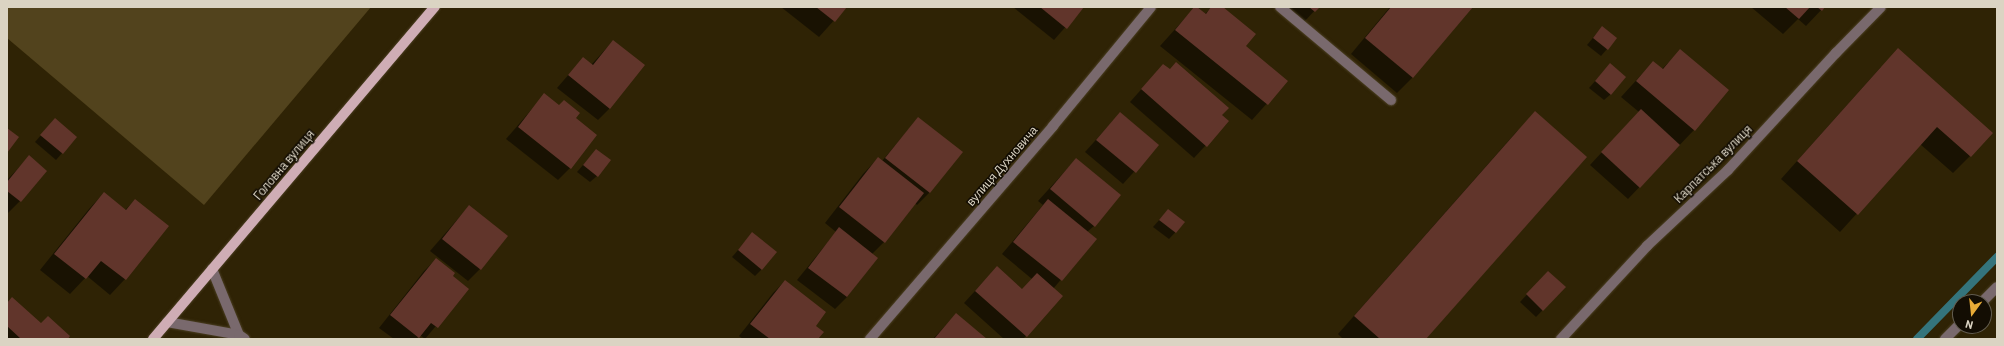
<!DOCTYPE html>
<html>
<head>
<meta charset="utf-8">
<style>
  body { margin:0 }
  #map { position:relative; width:2004px; height:346px; overflow:hidden; background:#2f2305; font-family:Barlow,sans-serif }
  div>[style] { position:absolute }
  .green>* { inset:0; background:#52431d }
  .shadow>* { inset:0; background:#0007 }
  .stream>* { height:8px; margin:-4px; padding:0 4px; transform-origin:4px; border-radius:4px; background:#34747c }
  .building>* { inset:0; background:#61352b }
  .roads { filter:drop-shadow(0 0 1px #4b3f23) drop-shadow(0 0 1px #4b3f23) }
  .minor>* { height:10px; margin:-5px; padding:0 5px; transform-origin:5px; border-radius:5px; background:#79696d }
  .major>* { height:10px; margin:-5px; padding:0 5px; transform-origin:5px; border-radius:5px; background:#cfadb5 }
  span { translate:-50% -50%; white-space:nowrap; text-align:center; line-height:1.15; -webkit-text-stroke:3px #130d03; paint-order:stroke }
  .street-label { font-size:12px; color:#dbd4c3 }
  .frame { position:absolute; inset:0; border:8px solid #dbd4c3; pointer-events:none }
  .north { position:absolute; left:1952px; top:294px; width:40px; height:40px; box-sizing:border-box; background:#130d03; border:1px solid #635d50; border-radius:50%; rotate:195deg; font-size:11px; font-weight:700; line-height:16px; text-align:center; color:#dbd4c3 }
  .north::after { content:''; display:block; margin:auto; width:14px; height:18px; background:#e8ab37; clip-path:polygon(50% 0,100% 100%,50% 72%,0 100%) }
</style>
</head>
<body>
<div id="map">
  <div class="green">
    <i style="clip-path:polygon(7px 7px,371px 7px,204px 205px,7px 38px)"></i>
  </div>
  <div class="shadow">
    <i style="clip-path:polygon(781px 7px,846px 7px,819px 37px)"></i>
    <i style="clip-path:polygon(1013px 7px,1083px 7px,1054px 40px)"></i>
    <i style="clip-path:polygon(1195px 7px,1205px 14px,1212px 7px,1222px 7px,1244px 46px,1287px 81px,1252px 120px,1160px 46px)"></i>
    <i style="clip-path:polygon(1283px 7px,1318px 7px,1303px 23px)"></i>
    <i style="clip-path:polygon(1390px 7px,1472px 7px,1413px 77px,1397px 93px,1351px 54px)"></i>
    <i style="clip-path:polygon(1751px 7px,1824px 7px,1806px 26px,1798px 19px,1783px 34px)"></i>
    <i style="clip-path:polygon(1602px 27px,1607px 49px,1601px 56px,1587px 45px)"></i>
    <i style="clip-path:polygon(613px 41px,610px 108px,598px 120px,557px 88px,583px 58px,591px 65px)"></i>
    <i style="clip-path:polygon(1680px 51px,1694px 130px,1628px 199px,1590px 165px,1639px 112px,1621px 97px,1653px 62px,1662px 69px)"></i>
    <i style="clip-path:polygon(1610px 64px,1611px 94px,1604px 100px,1589px 88px)"></i>
    <i style="clip-path:polygon(1163px 65px,1228px 121px,1194px 158px,1130px 102px)"></i>
    <i style="clip-path:polygon(1881px 67px,1970px 156px,1953px 173px,1920px 144px,1840px 232px,1781px 179px)"></i>
    <i style="clip-path:polygon(544px 95px,574px 118px,570px 168px,558px 180px,506px 139px)"></i>
    <i style="clip-path:polygon(1120px 113px,1158px 145px,1123px 184px,1085px 152px)"></i>
    <i style="clip-path:polygon(918px 118px,961px 152px,929px 193px,917px 205px,915px 203px,884px 242px,872px 254px,877px 258px,847px 297px,835px 309px,797px 280px,836px 232px,825px 223px,863px 174px,878px 158px,882px 161px)"></i>
    <i style="clip-path:polygon(49px 126px,76px 137px,56px 160px,35px 142px)"></i>
    <i style="clip-path:polygon(1518px 130px,1425px 339px,1343px 339px,1338px 334px)"></i>
    <i style="clip-path:polygon(29px 157px,20px 201px,8px 213px,7px 212px,7px 180px)"></i>
    <i style="clip-path:polygon(590px 157px,597px 176px,590px 182px,577px 172px)"></i>
    <i style="clip-path:polygon(1076px 159px,1094px 226px,1087px 232px,1095px 239px,1053px 289px,1061px 297px,1026px 336px,1023px 339px,1004px 339px,964px 303px,985px 280px,1022px 290px,1032px 279px,1002px 254px,1043px 205px,1038px 201px)"></i>
    <i style="clip-path:polygon(104px 193px,125px 210px,135px 200px,168px 226px,125px 279px,110px 295px,87px 276px,70px 294px,40px 270px,89px 209px)"></i>
    <i style="clip-path:polygon(469px 206px,480px 269px,468px 281px,430px 251px)"></i>
    <i style="clip-path:polygon(1168px 210px,1184px 223px,1169px 239px,1153px 227px)"></i>
    <i style="clip-path:polygon(752px 234px,762px 269px,755px 276px,732px 257px)"></i>
    <i style="clip-path:polygon(436px 259px,451px 276px,467px 289px,425px 339px,420px 335px,416px 339px,394px 339px,379px 328px,424px 271px)"></i>
    <i style="clip-path:polygon(1548px 272px,1565px 287px,1536px 317px,1520px 302px)"></i>
    <i style="clip-path:polygon(785px 281px,815px 326px,817px 339px,743px 339px,739px 336px,773px 293px)"></i>
    <i style="clip-path:polygon(7px 304px,41px 324px,67px 339px,7px 339px)"></i>
    <i style="clip-path:polygon(956px 314px,985px 339px,933px 339px)"></i>
  </div>
  <div class="stream">
    <i style="left:1917px;top:339px;width:115px;rotate:-45.7deg"></i>
  </div>
  <div class="building">
    <i style="clip-path:polygon(816px 7px,847px 7px,835px 22px)"></i>
    <i style="clip-path:polygon(1040px 7px,1084px 7px,1067px 29px)"></i>
    <i style="clip-path:polygon(1194px 7px,1197px 7px,1206px 14px,1211px 7px,1223px 7px,1256px 34px,1246px 46px,1288px 81px,1268px 105px,1175px 30px)"></i>
    <i style="clip-path:polygon(1309px 7px,1320px 7px,1315px 12px)"></i>
    <i style="clip-path:polygon(1391px 7px,1473px 7px,1413px 78px,1365px 38px)"></i>
    <i style="clip-path:polygon(1785px 7px,1810px 7px,1799px 19px)"></i>
    <i style="clip-path:polygon(1817px 7px,1825px 7px,1822px 11px)"></i>
    <i style="clip-path:polygon(1602px 26px,1617px 38px,1608px 50px,1593px 38px)"></i>
    <i style="clip-path:polygon(613px 40px,645px 65px,610px 109px,568px 75px,583px 57px,593px 65px)"></i>
    <i style="clip-path:polygon(1898px 48px,1993px 133px,1971px 157px,1937px 127px,1858px 215px,1797px 161px)"></i>
    <i style="clip-path:polygon(1680px 49px,1729px 90px,1695px 131px,1636px 81px,1653px 61px,1663px 69px)"></i>
    <i style="clip-path:polygon(1176px 62px,1229px 108px,1222px 115px,1229px 121px,1207px 147px,1141px 89px,1163px 64px,1170px 69px)"></i>
    <i style="clip-path:polygon(1610px 63px,1626px 77px,1611px 95px,1595px 81px)"></i>
    <i style="clip-path:polygon(544px 93px,559px 105px,564px 100px,580px 113px,576px 118px,597px 135px,571px 169px,518px 127px)"></i>
    <i style="clip-path:polygon(1641px 109px,1680px 145px,1640px 188px,1601px 152px)"></i>
    <i style="clip-path:polygon(1535px 111px,1587px 157px,1426px 339px,1380px 339px,1354px 316px)"></i>
    <i style="clip-path:polygon(1120px 112px,1159px 145px,1136px 173px,1096px 140px)"></i>
    <i style="clip-path:polygon(918px 117px,963px 152px,930px 193px,885px 158px)"></i>
    <i style="clip-path:polygon(55px 118px,77px 137px,63px 154px,40px 135px)"></i>
    <i style="clip-path:polygon(7px 128px,19px 137px,7px 153px)"></i>
    <i style="clip-path:polygon(596px 149px,611px 160px,598px 177px,583px 165px)"></i>
    <i style="clip-path:polygon(29px 155px,47px 171px,21px 202px,7px 191px,7px 182px)"></i>
    <i style="clip-path:polygon(878px 157px,924px 193px,885px 243px,839px 207px)"></i>
    <i style="clip-path:polygon(1076px 158px,1121px 195px,1095px 227px,1050px 189px)"></i>
    <i style="clip-path:polygon(104px 192px,126px 210px,135px 199px,169px 226px,126px 280px,101px 261px,86px 279px,54px 254px)"></i>
    <i style="clip-path:polygon(1048px 199px,1097px 239px,1062px 281px,1013px 242px)"></i>
    <i style="clip-path:polygon(469px 205px,508px 236px,481px 270px,442px 239px)"></i>
    <i style="clip-path:polygon(1168px 209px,1185px 222px,1176px 233px,1159px 220px)"></i>
    <i style="clip-path:polygon(839px 227px,878px 258px,847px 297px,808px 268px)"></i>
    <i style="clip-path:polygon(752px 232px,777px 252px,762px 270px,738px 250px)"></i>
    <i style="clip-path:polygon(436px 258px,455px 273px,453px 276px,469px 289px,438px 328px,431px 323px,419px 338px,390px 315px)"></i>
    <i style="clip-path:polygon(997px 266px,1022px 289px,1037px 273px,1063px 296px,1027px 337px,975px 291px)"></i>
    <i style="clip-path:polygon(1548px 271px,1566px 287px,1543px 311px,1526px 294px)"></i>
    <i style="clip-path:polygon(785px 280px,826px 312px,816px 326px,824px 332px,818px 339px,770px 339px,750px 324px)"></i>
    <i style="clip-path:polygon(12px 297px,41px 323px,48px 316px,70px 336px,68px 339px,21px 339px,7px 326px,7px 303px)"></i>
    <i style="clip-path:polygon(956px 313px,987px 339px,934px 339px)"></i>
  </div>
  <div class="roads">
    <div class="minor">
      <i style="left:1280px;top:7px;width:145px;rotate:40deg"></i>
      <i style="left:212px;top:269px;width:71px;rotate:67.8deg"></i>
      <i style="left:1982px;top:302px;width:21px;rotate:-45deg"></i>
      <i style="left:167px;top:322px;width:73px;rotate:10.2deg"></i>
      <i style="left:239px;top:335px;width:7px;rotate:34deg"></i>
      <i style="left:870px;top:339px;width:281px;rotate:-49.3deg"></i>
      <i style="left:1053px;top:126px;width:154px;rotate:-50.5deg"></i>
      <i style="left:1561px;top:339px;width:127px;rotate:-47.2deg"></i>
      <i style="left:1647px;top:246px;width:111px;rotate:-43.2deg"></i>
      <i style="left:1728px;top:170px;width:159px;rotate:-47.3deg"></i>
      <i style="left:1836px;top:53px;width:64px;rotate:-45.6deg"></i>
      <i style="left:1945px;top:339px;width:21px;rotate:-45deg"></i>
    </div>
    <div class="major">
      <i style="left:153px;top:339px;width:436px;rotate:-49.7deg"></i>
    </div>
  </div>
  <div class="street-label">
    <span style="left:1713px;top:164px;rotate:-45deg">Карпатська вулиця</span>
    <span style="left:284px;top:165px;rotate:-50deg">Головна вулиця</span>
    <span style="left:1002px;top:166px;rotate:-49deg">вулиця Духновича</span>
  </div>
  <div class="frame"></div>
  <div class="north">N</div>
</div>
</body>
</html>
